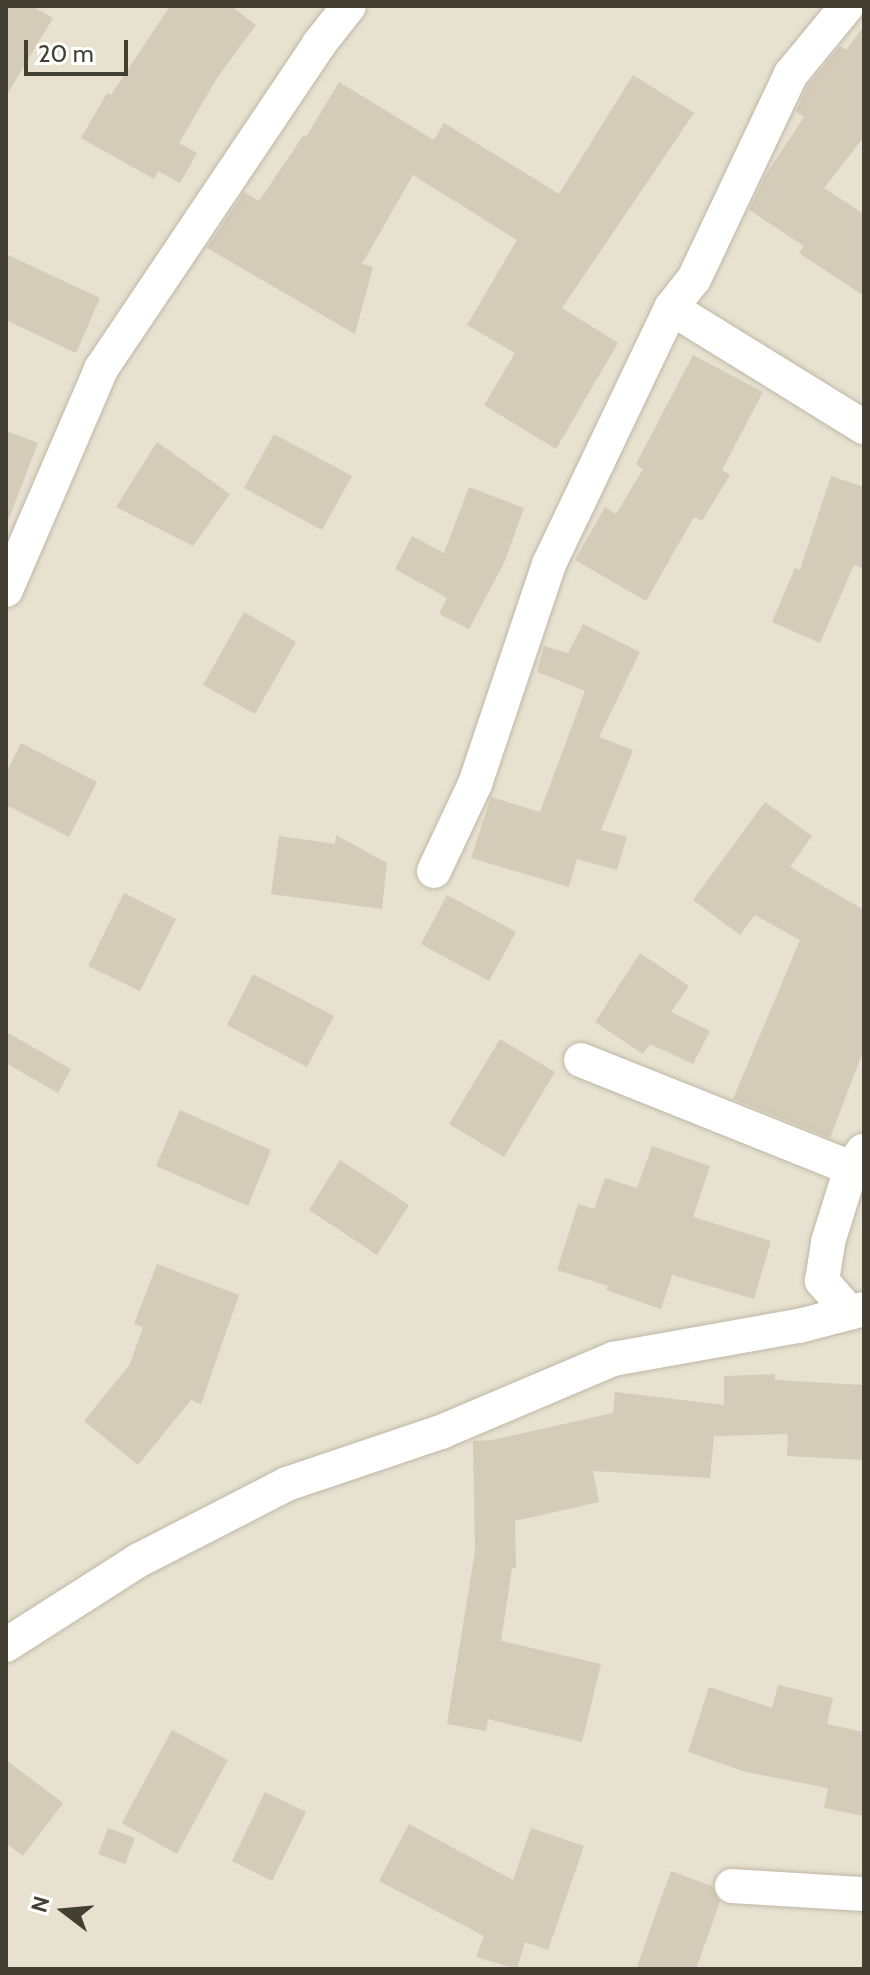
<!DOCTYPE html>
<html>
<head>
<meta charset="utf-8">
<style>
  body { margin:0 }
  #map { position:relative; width:870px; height:1975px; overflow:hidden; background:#f2efe3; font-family:Cabin,sans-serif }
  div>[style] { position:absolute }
  .residential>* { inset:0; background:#e7e1d0 }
  .building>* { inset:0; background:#d4cbb8 }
  .roads { filter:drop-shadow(0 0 2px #beb7a5) drop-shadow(0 0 2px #beb7a5) }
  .minor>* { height:34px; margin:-17px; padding:0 17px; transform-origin:17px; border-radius:17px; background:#fff }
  span { translate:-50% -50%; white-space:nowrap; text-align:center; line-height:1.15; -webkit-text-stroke:8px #fff; paint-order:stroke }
  .frame { position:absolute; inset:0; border:8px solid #443f33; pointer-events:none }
  .north { position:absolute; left:24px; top:1871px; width:80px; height:80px; -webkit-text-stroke:6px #fff; paint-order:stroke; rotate:286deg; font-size:22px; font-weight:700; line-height:32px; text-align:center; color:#443f33 }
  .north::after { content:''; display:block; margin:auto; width:28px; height:36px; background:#443f33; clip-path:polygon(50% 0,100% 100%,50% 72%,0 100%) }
  .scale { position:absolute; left:24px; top:40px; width:104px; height:36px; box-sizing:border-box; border:4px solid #443f33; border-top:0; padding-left:10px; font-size:24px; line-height:28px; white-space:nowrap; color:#443f33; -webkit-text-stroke:6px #fff; paint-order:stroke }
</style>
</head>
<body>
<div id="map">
  <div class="residential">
    <i style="clip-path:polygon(6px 6px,864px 6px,864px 1969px,6px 1969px)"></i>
  </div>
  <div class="building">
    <i style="clip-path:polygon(6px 6px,32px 6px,53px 18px,6px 96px)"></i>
    <i style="clip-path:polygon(170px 6px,231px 6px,256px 25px,217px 78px,179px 143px,197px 153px,180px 183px,158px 171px,154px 179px,81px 138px,107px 93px,111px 95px)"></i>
    <i style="clip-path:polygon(864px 26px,864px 137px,824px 188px,864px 214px,864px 296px,799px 253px,804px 246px,749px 210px,765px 176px,804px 117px,796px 111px,808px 85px,840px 46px,846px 50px)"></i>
    <i style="clip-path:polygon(633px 75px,694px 113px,562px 308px,618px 343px,556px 449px,484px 405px,515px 353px,467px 325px,517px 240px,413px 175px,362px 264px,373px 267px,355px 334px,207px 248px,244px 192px,259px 201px,303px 136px,306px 137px,339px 82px,434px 140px,444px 123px,559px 194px)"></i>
    <i style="clip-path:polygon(6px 254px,100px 298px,76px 353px,6px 320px)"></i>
    <i style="clip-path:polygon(693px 355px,763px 392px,722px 470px,730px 475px,702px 521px,694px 517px,646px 601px,575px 560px,605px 507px,616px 514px,643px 469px,636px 464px)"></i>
    <i style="clip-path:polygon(6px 431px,38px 443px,8px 521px,6px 521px)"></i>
    <i style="clip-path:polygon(274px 434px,352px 476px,322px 530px,244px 488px)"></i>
    <i style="clip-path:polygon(157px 442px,230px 494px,193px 546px,116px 507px)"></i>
    <i style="clip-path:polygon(831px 476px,864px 487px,864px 569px,854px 565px,820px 643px,772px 622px,795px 568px,800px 570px)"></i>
    <i style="clip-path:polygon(469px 487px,524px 508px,504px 563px,469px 629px,439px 614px,447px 598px,395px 569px,412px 536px,444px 553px)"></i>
    <i style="clip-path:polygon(244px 612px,296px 642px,255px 714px,203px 685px)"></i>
    <i style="clip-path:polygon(583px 624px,640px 652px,599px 737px,633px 750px,601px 830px,627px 837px,617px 870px,577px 859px,569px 887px,471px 858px,491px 797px,540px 812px,585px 691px,537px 672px,544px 646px,568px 653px)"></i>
    <i style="clip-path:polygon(21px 743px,97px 782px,69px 837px,6px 805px,6px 773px)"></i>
    <i style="clip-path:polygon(765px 802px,812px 836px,790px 867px,864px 910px,864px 1049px,830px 1138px,733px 1099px,800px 940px,755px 915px,740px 935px,693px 900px)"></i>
    <i style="clip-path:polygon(336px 835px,387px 863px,382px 909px,271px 894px,279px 836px,335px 844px)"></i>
    <i style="clip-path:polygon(124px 893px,176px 919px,140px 991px,88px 966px)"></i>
    <i style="clip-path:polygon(447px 895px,516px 932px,489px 981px,421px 944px)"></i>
    <i style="clip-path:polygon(640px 953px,689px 986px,671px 1012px,710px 1031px,693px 1064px,650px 1044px,643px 1054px,595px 1022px)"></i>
    <i style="clip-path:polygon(253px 974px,334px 1016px,307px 1067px,227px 1025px)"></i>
    <i style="clip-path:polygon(6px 1032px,71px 1069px,58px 1093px,6px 1063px)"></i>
    <i style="clip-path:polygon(500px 1039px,555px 1072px,504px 1157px,449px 1124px)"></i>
    <i style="clip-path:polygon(180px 1110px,271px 1150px,248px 1206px,156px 1166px)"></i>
    <i style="clip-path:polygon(652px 1146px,710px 1166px,693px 1217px,771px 1241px,754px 1299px,672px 1275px,661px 1309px,606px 1290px,608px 1286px,557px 1270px,578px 1204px,594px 1209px,605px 1178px,637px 1188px)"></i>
    <i style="clip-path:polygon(340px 1160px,409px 1205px,377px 1255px,309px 1210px)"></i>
    <i style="clip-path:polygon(157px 1264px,239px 1295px,201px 1404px,191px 1400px,138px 1465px,84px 1421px,130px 1364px,143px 1327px,134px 1324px)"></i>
    <i style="clip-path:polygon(775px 1374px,775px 1380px,864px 1385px,864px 1460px,787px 1456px,788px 1434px,714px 1436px,710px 1478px,593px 1471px,599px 1502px,515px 1521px,516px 1568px,512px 1568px,501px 1641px,601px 1664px,582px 1742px,488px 1719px,486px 1731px,447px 1724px,475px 1551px,473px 1441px,492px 1440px,613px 1413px,615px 1392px,724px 1405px,724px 1376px)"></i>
    <i style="clip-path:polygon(778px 1685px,833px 1698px,827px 1724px,864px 1732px,864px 1816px,824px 1808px,828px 1788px,746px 1772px,688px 1752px,709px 1687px,772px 1708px)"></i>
    <i style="clip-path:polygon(172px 1730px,228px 1760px,177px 1854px,122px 1823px)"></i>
    <i style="clip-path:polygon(6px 1760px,63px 1803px,23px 1856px,6px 1843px)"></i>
    <i style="clip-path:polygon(265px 1792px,306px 1812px,272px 1881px,232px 1861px)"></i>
    <i style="clip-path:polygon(409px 1824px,513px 1880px,531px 1828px,584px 1846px,548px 1950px,525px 1942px,517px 1969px,476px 1957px,484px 1936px,379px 1881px)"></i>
    <i style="clip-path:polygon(108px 1828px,135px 1838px,125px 1864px,98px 1854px)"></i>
    <i style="clip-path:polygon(671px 1871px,712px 1886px,720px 1902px,696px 1969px,636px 1969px)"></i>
  </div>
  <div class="roads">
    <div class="minor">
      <i style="left:671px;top:308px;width:227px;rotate:31.7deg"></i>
      <i style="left:6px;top:590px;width:241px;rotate:-66.7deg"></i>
      <i style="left:101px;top:369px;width:391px;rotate:-56.1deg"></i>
      <i style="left:319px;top:44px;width:48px;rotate:-51.7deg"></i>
      <i style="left:434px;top:871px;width:96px;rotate:-64.8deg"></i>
      <i style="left:475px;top:784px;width:232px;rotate:-71.4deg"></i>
      <i style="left:549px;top:564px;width:284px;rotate:-64.5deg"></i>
      <i style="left:671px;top:308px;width:37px;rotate:-52deg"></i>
      <i style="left:694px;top:279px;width:227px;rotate:-64.7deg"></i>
      <i style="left:791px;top:74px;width:88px;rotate:-50.5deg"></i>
      <i style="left:581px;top:1060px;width:291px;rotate:21.8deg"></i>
      <i style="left:850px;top:1313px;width:43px;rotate:-131.2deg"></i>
      <i style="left:822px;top:1281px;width:39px;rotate:-81deg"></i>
      <i style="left:828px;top:1242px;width:77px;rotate:-72.7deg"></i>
      <i style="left:851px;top:1168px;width:21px;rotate:-55deg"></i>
      <i style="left:6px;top:1645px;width:158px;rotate:-32.6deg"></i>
      <i style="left:139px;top:1560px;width:166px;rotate:-27.2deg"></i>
      <i style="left:287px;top:1484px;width:163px;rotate:-18.7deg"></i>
      <i style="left:441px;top:1432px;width:187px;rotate:-23deg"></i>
      <i style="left:613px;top:1359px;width:189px;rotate:-10.1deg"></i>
      <i style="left:799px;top:1326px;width:67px;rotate:-14.7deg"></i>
      <i style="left:732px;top:1886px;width:132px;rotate:3.5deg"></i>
    </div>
  </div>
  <div class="frame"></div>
  <div class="north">N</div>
  <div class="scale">20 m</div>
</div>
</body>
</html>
